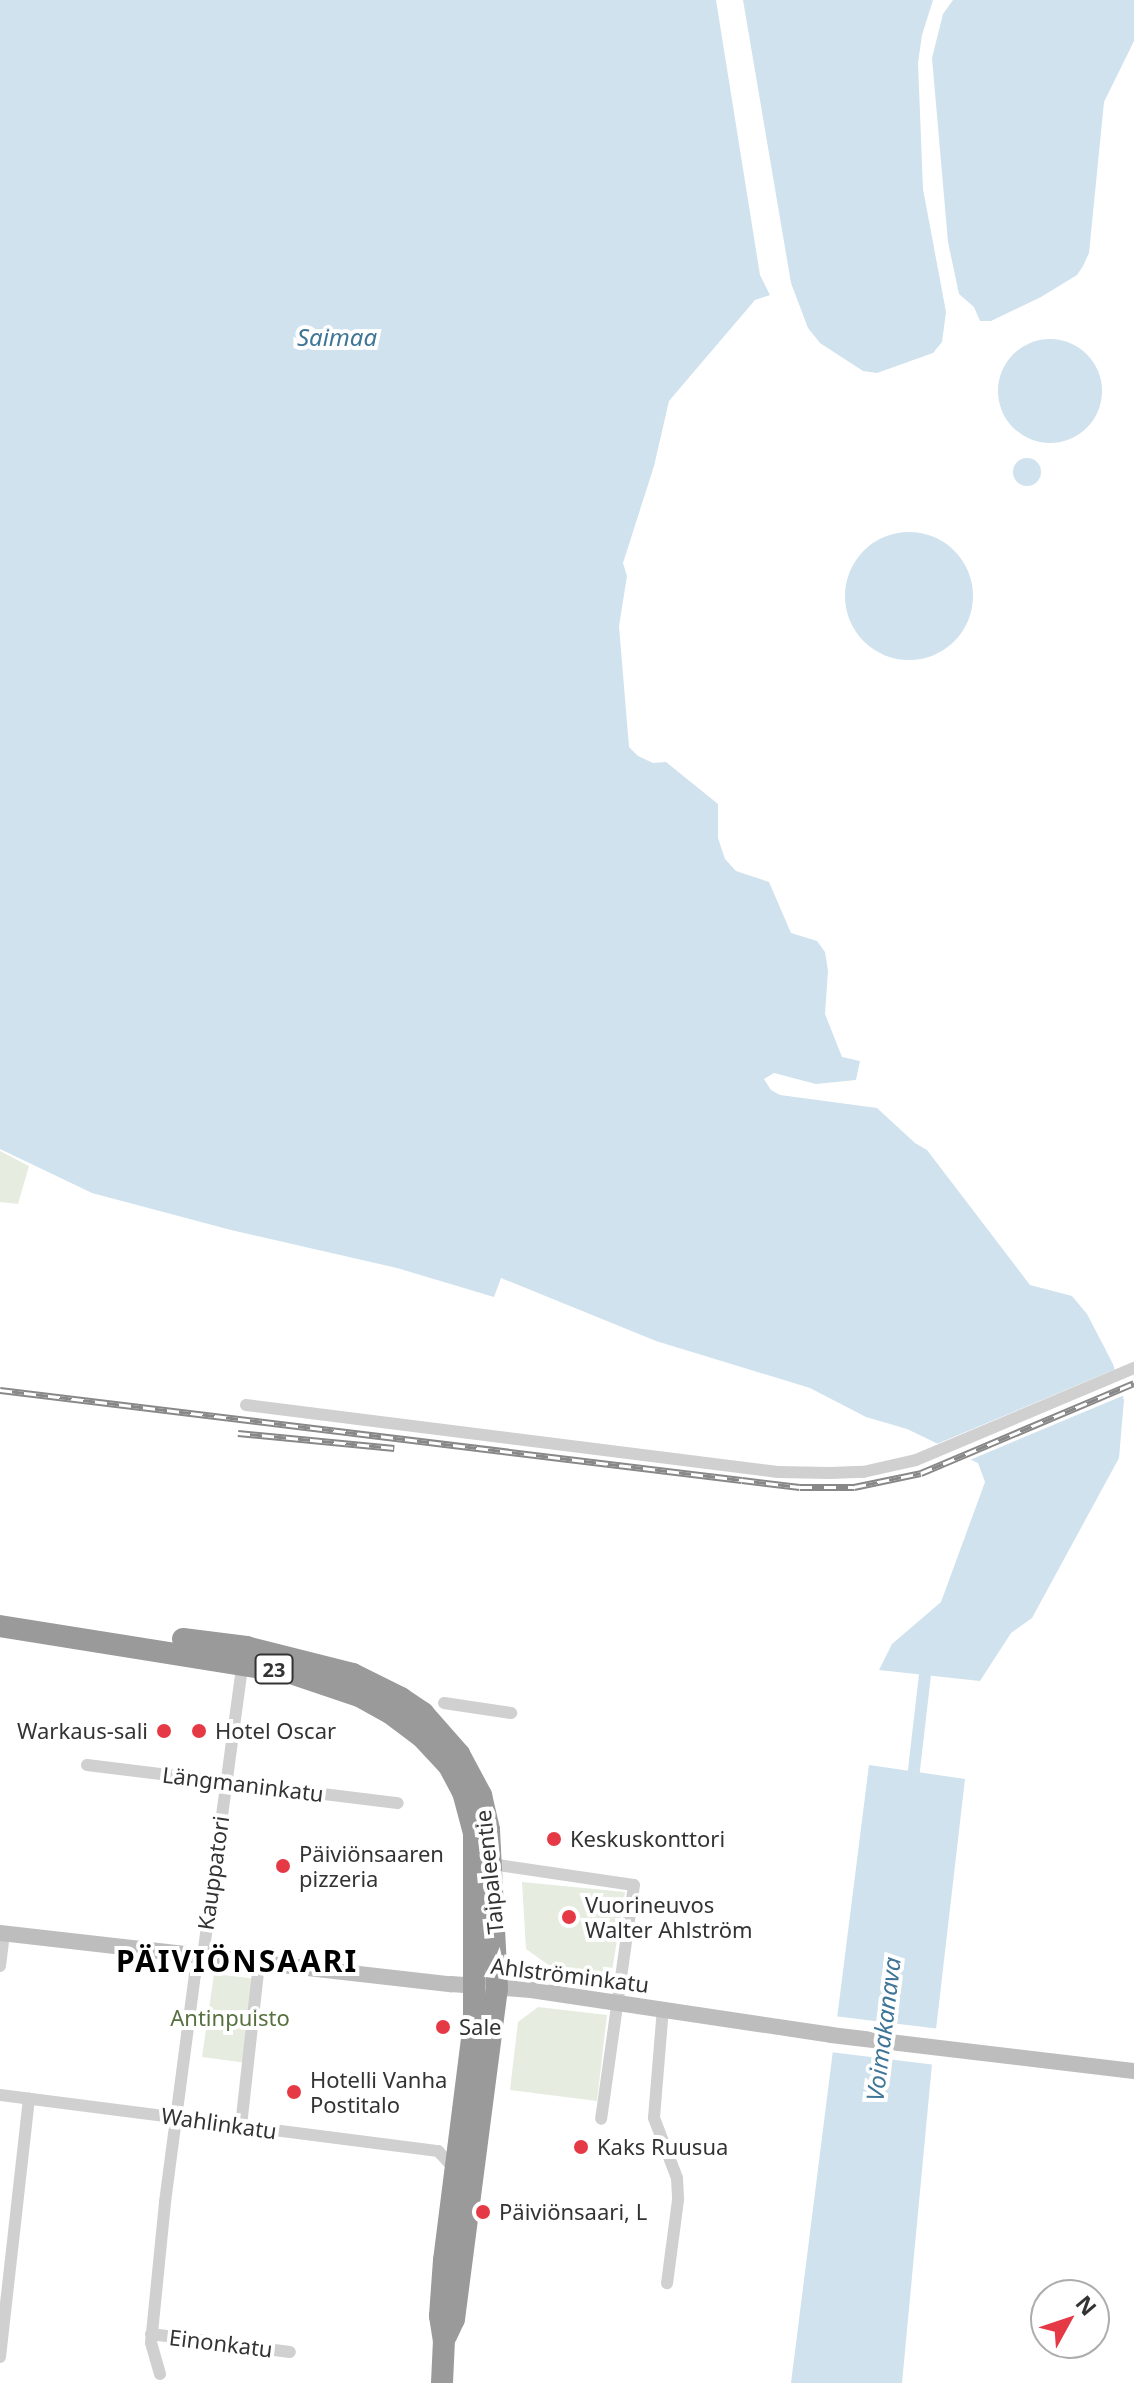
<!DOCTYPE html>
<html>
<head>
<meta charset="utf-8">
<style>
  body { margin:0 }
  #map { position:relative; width:1134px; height:2383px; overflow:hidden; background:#fff; font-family:"Noto Sans",sans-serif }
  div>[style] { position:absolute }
  .green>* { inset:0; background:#e6ecdf }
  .water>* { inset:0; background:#cfe2ee }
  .round { border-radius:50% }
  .pier>* { inset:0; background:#fff }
  .canal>* { height:12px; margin:-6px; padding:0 6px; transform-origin:6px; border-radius:6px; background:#cfe2ee }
  .street>* { height:12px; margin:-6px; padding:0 6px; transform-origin:6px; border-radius:6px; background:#d0d0d0 }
  .secondary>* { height:16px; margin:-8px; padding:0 8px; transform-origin:8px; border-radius:8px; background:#bdbdbd }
  .highway>* { height:22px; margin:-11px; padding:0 11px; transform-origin:11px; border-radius:11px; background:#9a9a9a }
  .rail>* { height:7px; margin-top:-3.5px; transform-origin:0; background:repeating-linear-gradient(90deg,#fff 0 12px,#888 0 24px); box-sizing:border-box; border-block:2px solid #888 }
  .dots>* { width:22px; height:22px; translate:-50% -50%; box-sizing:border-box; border:4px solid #fff; border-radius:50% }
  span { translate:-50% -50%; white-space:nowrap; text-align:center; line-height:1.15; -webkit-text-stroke:8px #fff; paint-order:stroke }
  .shield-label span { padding:2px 6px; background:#fff; border:2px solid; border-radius:6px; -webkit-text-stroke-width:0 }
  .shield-label { font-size:20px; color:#333; font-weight:700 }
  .poi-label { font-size:22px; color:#333 }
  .right { translate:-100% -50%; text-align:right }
  .left { translate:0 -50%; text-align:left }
  .street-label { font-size:22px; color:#333 }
  .park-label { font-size:22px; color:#56703f }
  .water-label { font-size:24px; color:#3f7597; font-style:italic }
  .district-label { font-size:30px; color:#000; font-weight:700; letter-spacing:2px }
  .north { position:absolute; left:1030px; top:2279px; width:80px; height:80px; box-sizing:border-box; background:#fff; border:2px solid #adadad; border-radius:50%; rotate:50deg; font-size:22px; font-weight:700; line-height:32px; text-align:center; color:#333 }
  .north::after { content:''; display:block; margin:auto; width:28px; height:36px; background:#e63946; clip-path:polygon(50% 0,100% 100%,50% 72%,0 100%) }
</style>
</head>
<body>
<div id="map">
  <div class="green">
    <i style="clip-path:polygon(0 1151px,29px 1166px,18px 1204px,0 1202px)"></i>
    <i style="clip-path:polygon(522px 1882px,625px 1892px,611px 1977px,550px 1966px,526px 1949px)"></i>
    <i style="clip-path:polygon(214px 1974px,258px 1979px,247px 2063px,202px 2057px)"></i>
    <i style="clip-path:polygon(538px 2007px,607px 2015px,597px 2101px,510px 2090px,518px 2022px)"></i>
  </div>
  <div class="water">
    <i style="clip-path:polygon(0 0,716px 0,760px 275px,770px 295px,755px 300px,669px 401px,654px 466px,623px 563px,627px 576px,619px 626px,629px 747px,638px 756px,653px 763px,666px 762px,718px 804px,718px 838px,725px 859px,736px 871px,769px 882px,791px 933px,817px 941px,825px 952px,828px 971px,825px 1014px,842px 1057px,860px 1061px,856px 1080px,816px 1084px,774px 1073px,764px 1079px,771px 1090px,780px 1095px,877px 1108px,915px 1143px,927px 1150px,1030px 1285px,1072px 1296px,1087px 1314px,1113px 1364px,1124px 1400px,1119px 1458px,1032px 1618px,1011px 1633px,980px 1681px,879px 1670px,892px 1644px,941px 1602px,985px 1482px,978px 1463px,907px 1429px,866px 1417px,810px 1388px,656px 1341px,501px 1278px,494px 1297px,397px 1268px,231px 1230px,92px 1193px,0 1149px)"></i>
    <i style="clip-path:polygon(743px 0,933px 0,922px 35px,918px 63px,923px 189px,946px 312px,942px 342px,933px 353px,877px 373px,863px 371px,820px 343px,808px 328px,791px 283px)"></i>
    <i style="clip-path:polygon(953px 0,1134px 0,1134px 41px,1104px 102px,1089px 253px,1083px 266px,1077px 275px,1041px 297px,991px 321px,980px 321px,974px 307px,959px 294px,948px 242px,932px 58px,943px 14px)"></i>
    <i class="round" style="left:998px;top:339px;width:104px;height:104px"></i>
    <i class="round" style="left:1013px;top:458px;width:28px;height:28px"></i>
    <i class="round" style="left:845px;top:532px;width:128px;height:128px"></i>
    <i style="clip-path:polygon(869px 1765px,965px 1779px,932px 2064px,902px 2383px,791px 2383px)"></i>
  </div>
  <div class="pier">
    <i style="clip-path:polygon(1118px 1368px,1127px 1394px,965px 1462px,932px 1446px)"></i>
    <i style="clip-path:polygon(834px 2016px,940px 2029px,936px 2065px,830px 2052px)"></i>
  </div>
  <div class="canal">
    <i style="left:912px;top:1787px;width:113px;rotate:-83.4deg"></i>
  </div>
  <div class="street">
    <i style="left:246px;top:1405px;width:536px;rotate:7.18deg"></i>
    <i style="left:778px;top:1472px;width:52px;rotate:1.1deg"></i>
    <i style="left:830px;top:1473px;width:33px;rotate:-2deg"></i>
    <i style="left:863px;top:1472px;width:54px;rotate:-12.8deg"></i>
    <i style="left:916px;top:1460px;width:237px;rotate:-22.9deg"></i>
    <i style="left:444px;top:1703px;width:68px;rotate:8.5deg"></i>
    <i style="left:87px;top:1765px;width:313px;rotate:7deg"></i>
    <i style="left:498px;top:1865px;width:137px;rotate:8.4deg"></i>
    <i style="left:634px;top:1885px;width:236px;rotate:98deg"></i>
    <i style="left:0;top:1966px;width:33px;rotate:-83deg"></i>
    <i style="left:663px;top:2008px;width:110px;rotate:94.7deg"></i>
    <i style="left:654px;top:2118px;width:64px;rotate:69deg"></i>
    <i style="left:677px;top:2178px;width:22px;rotate:87deg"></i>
    <i style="left:678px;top:2200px;width:84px;rotate:97.5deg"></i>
    <i style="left:0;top:2095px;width:442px;rotate:7.3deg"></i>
    <i style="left:438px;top:2151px;width:23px;rotate:47deg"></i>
    <i style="left:241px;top:2126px;width:163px;rotate:-83.7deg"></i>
    <i style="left:151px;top:2334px;width:140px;rotate:7.4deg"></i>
    <i style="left:0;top:2357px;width:260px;rotate:-83.6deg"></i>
    <i style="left:160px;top:2374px;width:32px;rotate:-106deg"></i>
    <i style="left:151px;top:2343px;width:142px;rotate:-84.3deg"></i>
    <i style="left:165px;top:2202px;width:229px;rotate:-82.5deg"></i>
    <i style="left:195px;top:1975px;width:21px;rotate:-67deg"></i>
    <i style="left:203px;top:1956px;width:297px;rotate:-82.3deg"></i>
  </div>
  <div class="secondary">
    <i style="left:0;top:1933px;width:454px;rotate:6.5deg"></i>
    <i style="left:451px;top:1984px;width:80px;rotate:4.3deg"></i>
    <i style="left:531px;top:1990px;width:303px;rotate:8.5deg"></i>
    <i style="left:831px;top:2035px;width:305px;rotate:6.8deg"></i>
  </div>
  <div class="highway">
    <i style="left:0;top:1626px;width:292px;rotate:9.1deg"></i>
    <i style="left:288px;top:1672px;width:75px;rotate:18.7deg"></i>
    <i style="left:359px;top:1696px;width:35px;rotate:29deg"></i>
    <i style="left:390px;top:1713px;width:40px;rotate:37deg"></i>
    <i style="left:422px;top:1737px;width:40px;rotate:47deg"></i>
    <i style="left:449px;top:1766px;width:30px;rotate:62deg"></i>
    <i style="left:463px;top:1792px;width:42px;rotate:75deg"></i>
    <i style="left:474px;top:1833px;width:190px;rotate:90deg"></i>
    <i style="left:474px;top:2023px;width:239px;rotate:97.2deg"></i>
    <i style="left:444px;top:2260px;width:56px;rotate:94.1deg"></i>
    <i style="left:440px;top:2316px;width:24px;rotate:81deg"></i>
    <i style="left:444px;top:2340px;width:43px;rotate:92.7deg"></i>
    <i style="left:183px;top:1639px;width:64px;rotate:7.2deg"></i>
    <i style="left:246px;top:1647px;width:110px;rotate:14.2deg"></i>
    <i style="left:353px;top:1674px;width:54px;rotate:26.6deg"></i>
    <i style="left:401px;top:1698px;width:27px;rotate:34deg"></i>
    <i style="left:423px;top:1713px;width:55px;rotate:48.7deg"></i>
    <i style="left:459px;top:1754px;width:47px;rotate:61.8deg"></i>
    <i style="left:481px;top:1795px;width:36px;rotate:77deg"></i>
    <i style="left:489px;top:1830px;width:158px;rotate:87.1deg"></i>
    <i style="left:497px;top:1988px;width:334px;rotate:97.4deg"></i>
    <i style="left:454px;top:2319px;width:19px;rotate:115deg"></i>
  </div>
  <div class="rail">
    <i style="left:0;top:1390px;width:747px;rotate:6.92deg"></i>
    <i style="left:742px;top:1480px;width:58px;rotate:6.9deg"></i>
    <i style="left:800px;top:1487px;width:54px"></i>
    <i style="left:854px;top:1487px;width:68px;rotate:-11.8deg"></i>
    <i style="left:921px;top:1473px;width:231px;rotate:-22.9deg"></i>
    <i style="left:238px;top:1433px;width:157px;rotate:5.5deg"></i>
  </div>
  <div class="dots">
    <i style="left:164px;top:1731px;background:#e63946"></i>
    <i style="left:199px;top:1731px;background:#e63946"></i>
    <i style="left:554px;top:1839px;background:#e63946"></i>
    <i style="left:283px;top:1866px;background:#e63946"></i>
    <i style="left:569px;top:1917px;background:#e63946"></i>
    <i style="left:443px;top:2027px;background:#e63946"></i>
    <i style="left:294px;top:2092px;background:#e63946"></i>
    <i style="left:581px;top:2147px;background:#e63946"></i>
    <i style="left:483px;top:2212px;background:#e63946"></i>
  </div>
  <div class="shield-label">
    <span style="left:274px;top:1669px">23</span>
  </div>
  <div class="poi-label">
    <span class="right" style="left:148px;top:1731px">Warkaus-sali</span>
    <span class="left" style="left:215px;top:1731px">Hotel Oscar</span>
    <span class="left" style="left:570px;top:1839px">Keskuskonttori</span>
    <span class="left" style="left:299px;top:1866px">Päiviönsaaren<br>pizzeria</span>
    <span class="left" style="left:585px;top:1917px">Vuorineuvos<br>Walter Ahlström</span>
    <span class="left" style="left:459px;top:2027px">Sale</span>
    <span class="left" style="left:310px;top:2092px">Hotelli Vanha<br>Postitalo</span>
    <span class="left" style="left:597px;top:2147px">Kaks Ruusua</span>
    <span class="left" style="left:499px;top:2212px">Päiviönsaari, L</span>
  </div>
  <div class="street-label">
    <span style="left:243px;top:1784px;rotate:7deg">Längmaninkatu</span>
    <span style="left:489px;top:1872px;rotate:-96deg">Taipaleentie</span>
    <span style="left:213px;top:1873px;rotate:-82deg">Kauppatori</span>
    <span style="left:570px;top:1975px;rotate:7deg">Ahlströminkatu</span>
    <span style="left:219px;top:2123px;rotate:8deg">Wahlinkatu</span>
    <span style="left:221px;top:2343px;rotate:7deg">Einonkatu</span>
  </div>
  <div class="park-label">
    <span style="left:230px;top:2018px">Antinpuisto</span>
  </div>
  <div class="water-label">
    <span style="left:337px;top:337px">Saimaa</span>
    <span style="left:883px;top:2029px;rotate:-83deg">Voimakanava</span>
  </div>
  <div class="district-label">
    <span style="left:237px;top:1961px">PÄIVIÖNSAARI</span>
  </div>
  <div class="north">N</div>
</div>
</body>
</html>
